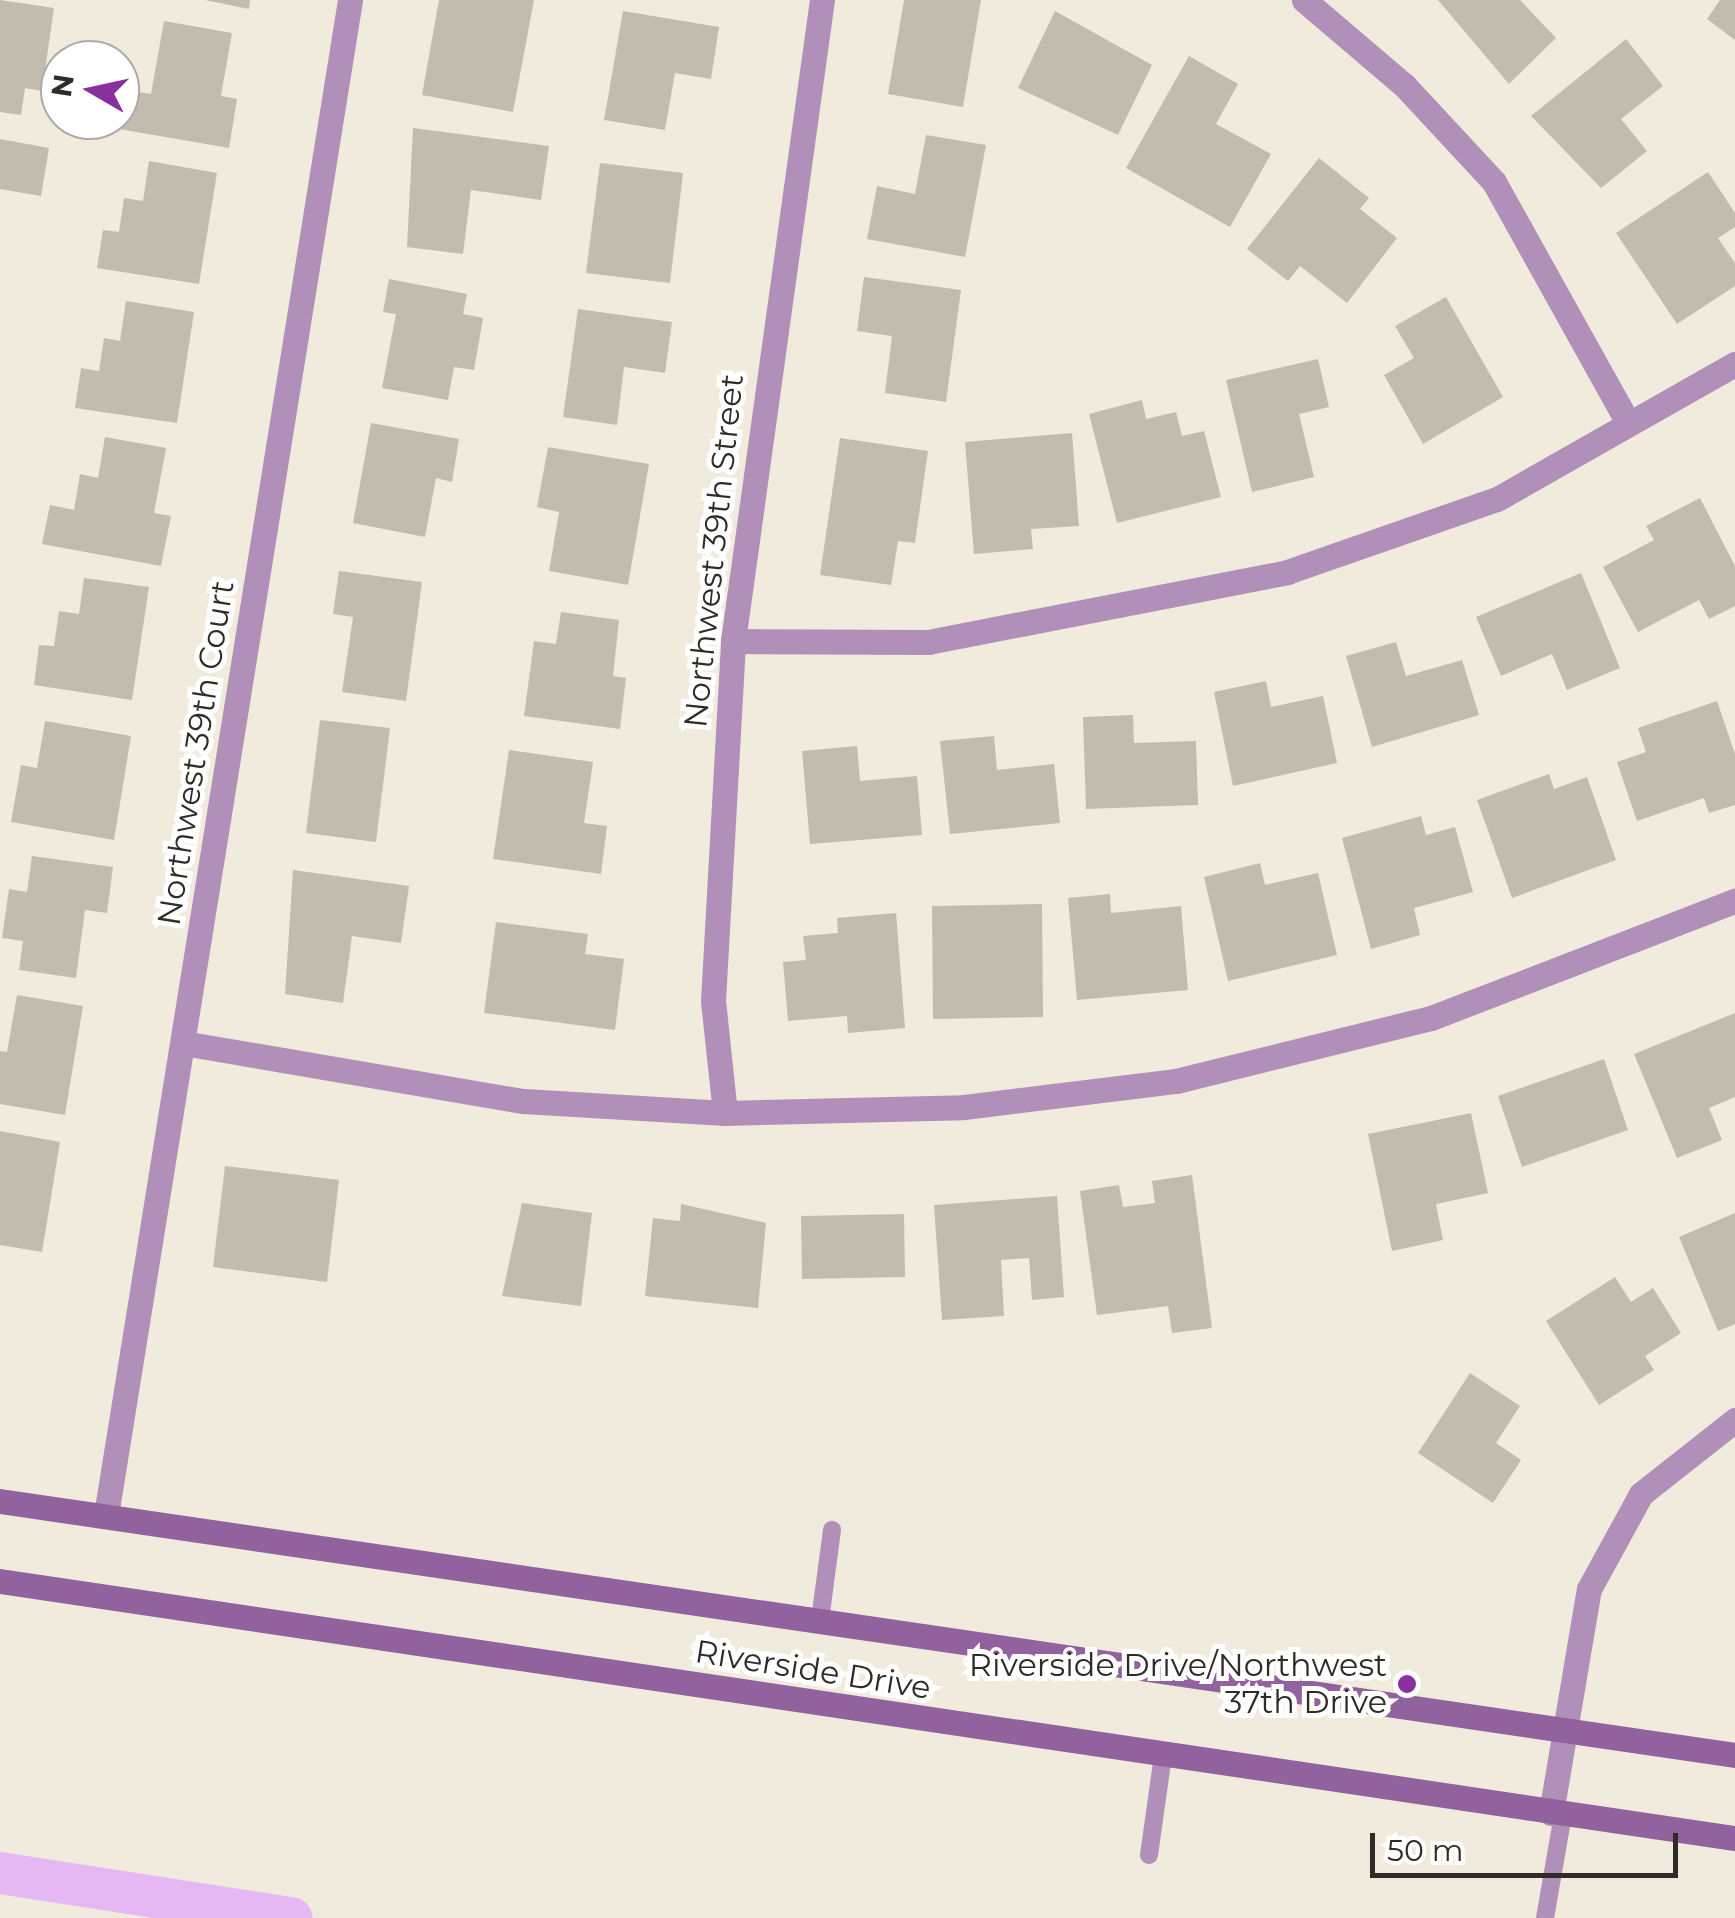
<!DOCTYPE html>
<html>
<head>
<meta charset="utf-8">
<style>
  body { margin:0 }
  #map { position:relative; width:1735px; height:1918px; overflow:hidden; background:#f1ebdd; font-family:Montserrat,sans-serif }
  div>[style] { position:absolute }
  .canal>* { height:42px; margin:-21px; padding:0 21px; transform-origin:21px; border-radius:21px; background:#e6b8f3 }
  .building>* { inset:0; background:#c2bcae }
  .lane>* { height:18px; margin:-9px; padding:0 9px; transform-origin:9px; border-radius:9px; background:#b08fb9 }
  .street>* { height:25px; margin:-12.5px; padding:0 12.5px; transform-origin:12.5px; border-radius:12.5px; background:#b08fb9 }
  .secondary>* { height:25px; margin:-12.5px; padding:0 12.5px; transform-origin:12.5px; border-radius:12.5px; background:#92629e }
  .dots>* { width:28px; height:28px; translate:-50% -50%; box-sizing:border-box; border:5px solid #fff; border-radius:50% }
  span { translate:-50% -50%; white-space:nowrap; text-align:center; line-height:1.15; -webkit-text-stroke:10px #fff; paint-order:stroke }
  .street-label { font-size:32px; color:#2f2c27 }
  .poi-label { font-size:32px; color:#2f2c27 }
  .right { translate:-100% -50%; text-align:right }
  .north { position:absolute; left:40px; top:40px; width:100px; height:100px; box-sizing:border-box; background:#fff; border:2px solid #acaba9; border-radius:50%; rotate:279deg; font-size:28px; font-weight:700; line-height:40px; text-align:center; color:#2f2c27 }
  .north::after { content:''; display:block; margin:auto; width:35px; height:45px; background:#88319e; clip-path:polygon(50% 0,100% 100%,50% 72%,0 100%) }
  .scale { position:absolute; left:1370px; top:1833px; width:308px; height:45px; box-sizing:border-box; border:5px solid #2f2c27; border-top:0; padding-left:12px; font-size:30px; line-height:35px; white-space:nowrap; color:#2f2c27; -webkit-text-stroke:8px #fff; paint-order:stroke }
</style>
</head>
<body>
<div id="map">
  <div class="canal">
    <i style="left:0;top:1873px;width:295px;rotate:8.8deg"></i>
  </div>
  <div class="building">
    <i style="clip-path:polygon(0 0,54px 8px,42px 91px,25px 88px,21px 115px,0 112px)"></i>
    <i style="clip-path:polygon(205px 0,250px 0,249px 9px)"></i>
    <i style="clip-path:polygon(439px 0,534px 0,513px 112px,422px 95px)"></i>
    <i style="clip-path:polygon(904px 0,981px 0,963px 107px,888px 94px)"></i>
    <i style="clip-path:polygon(1438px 0,1520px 0,1556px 38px,1509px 84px)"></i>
    <i style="clip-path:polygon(1720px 0,1735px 0,1735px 40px,1707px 19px)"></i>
    <i style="clip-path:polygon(623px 11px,719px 27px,711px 79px,675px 73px,665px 130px,604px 120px)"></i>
    <i style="clip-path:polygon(1055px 11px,1152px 65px,1118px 135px,1018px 88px)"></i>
    <i style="clip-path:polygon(164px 21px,232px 33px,221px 96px,237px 99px,229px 148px,119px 129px,126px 90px,151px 94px)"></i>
    <i style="clip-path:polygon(1626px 39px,1663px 86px,1621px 119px,1647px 151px,1601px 188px,1531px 116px)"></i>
    <i style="clip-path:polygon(1189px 56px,1238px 84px,1216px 124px,1271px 154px,1230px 227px,1126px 168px)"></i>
    <i style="clip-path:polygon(413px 128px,549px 146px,541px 200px,471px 190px,463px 254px,407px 247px)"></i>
    <i style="clip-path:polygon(926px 135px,986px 145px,965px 257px,867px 239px,877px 186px,915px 194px)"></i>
    <i style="clip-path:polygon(0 139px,49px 148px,41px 196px,0 189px)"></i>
    <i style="clip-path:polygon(1319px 158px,1369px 198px,1360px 209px,1397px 238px,1347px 303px,1300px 266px,1288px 281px,1247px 249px)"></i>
    <i style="clip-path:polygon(149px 161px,217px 173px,199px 284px,97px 268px,103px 230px,119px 232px,124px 198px,143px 201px)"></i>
    <i style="clip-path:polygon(600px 163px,683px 173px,670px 283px,586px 273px)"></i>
    <i style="clip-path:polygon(1708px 172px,1735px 213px,1735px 227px,1718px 238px,1735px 263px,1735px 286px,1677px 324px,1616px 233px)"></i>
    <i style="clip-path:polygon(864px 277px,961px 290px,946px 402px,885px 393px,892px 336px,857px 331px)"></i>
    <i style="clip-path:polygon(389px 279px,467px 294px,463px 314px,483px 318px,474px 370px,454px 367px,448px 400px,382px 388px,396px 314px,383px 312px)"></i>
    <i style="clip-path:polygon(1446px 297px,1503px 397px,1423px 444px,1384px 375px,1414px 358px,1395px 326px)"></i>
    <i style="clip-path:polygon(126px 301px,194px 312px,177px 423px,75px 408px,81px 368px,99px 371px,104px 338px,120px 341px)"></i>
    <i style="clip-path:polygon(578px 309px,672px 322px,665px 373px,624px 367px,617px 425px,563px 417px)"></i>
    <i style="clip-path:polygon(1318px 359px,1329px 407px,1299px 414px,1314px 477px,1252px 492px,1226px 380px)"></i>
    <i style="clip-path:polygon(1142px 400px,1146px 419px,1176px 412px,1182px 436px,1204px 431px,1221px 497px,1117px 523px,1089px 414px)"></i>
    <i style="clip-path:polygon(371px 423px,459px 439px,452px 482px,436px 478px,425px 537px,353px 523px)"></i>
    <i style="clip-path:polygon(1072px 433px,1079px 526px,1031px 529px,1033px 549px,974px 554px,965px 442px)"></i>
    <i style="clip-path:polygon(105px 437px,166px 448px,154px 513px,171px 516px,161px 566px,42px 544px,50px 505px,74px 510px,80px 474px,98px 478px)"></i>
    <i style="clip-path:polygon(840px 438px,928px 451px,915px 543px,898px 541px,891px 585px,820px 575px)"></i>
    <i style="clip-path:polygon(548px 447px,649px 464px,628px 585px,549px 571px,559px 512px,537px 507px)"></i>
    <i style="clip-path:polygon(1700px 498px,1735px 566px,1735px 606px,1709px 619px,1699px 600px,1638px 632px,1603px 567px,1654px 540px,1646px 526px)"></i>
    <i style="clip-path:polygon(339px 571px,422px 582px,406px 701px,342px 692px,353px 617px,333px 614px)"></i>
    <i style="clip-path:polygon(1581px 573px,1620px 668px,1567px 690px,1552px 654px,1501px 676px,1476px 617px)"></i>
    <i style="clip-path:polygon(84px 578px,149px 587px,132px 700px,34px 685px,39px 645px,54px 646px,59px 611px,79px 614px)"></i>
    <i style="clip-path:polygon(561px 612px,619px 620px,613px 676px,626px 678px,620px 729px,524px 716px,534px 641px,556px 644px)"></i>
    <i style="clip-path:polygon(1396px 642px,1406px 676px,1462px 660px,1479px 715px,1372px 747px,1346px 656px)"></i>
    <i style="clip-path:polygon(1266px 681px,1271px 707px,1323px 696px,1337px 763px,1233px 786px,1214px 692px)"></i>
    <i style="clip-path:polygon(1717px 701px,1735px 754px,1735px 805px,1709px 813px,1704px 798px,1637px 821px,1617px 762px,1646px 752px,1638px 728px)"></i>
    <i style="clip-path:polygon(1133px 715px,1134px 743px,1196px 741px,1198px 805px,1086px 809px,1083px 717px)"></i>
    <i style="clip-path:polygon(320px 720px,390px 728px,376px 842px,306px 833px)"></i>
    <i style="clip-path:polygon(45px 721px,131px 736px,114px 840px,11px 822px,21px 765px,37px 768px)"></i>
    <i style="clip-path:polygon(994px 736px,997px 770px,1054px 764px,1060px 823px,950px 834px,940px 741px)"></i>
    <i style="clip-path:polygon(857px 746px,860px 781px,917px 776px,922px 835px,810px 844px,802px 751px)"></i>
    <i style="clip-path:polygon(509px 750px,593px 762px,584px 823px,607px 826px,601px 874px,493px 859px)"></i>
    <i style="clip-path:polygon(1549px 774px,1554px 789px,1587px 777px,1616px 860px,1512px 898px,1477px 800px)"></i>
    <i style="clip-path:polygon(1421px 816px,1426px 835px,1455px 827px,1473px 892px,1414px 908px,1420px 935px,1371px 949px,1342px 838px)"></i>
    <i style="clip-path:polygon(32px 856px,113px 867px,107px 913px,85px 910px,76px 978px,19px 970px,23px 941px,2px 938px,9px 889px,27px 892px)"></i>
    <i style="clip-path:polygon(1260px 863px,1265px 885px,1318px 873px,1337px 955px,1228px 981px,1204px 877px)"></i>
    <i style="clip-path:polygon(293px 870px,409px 886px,401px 943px,352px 936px,343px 1003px,285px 994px)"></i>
    <i style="clip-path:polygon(1110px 894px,1111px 913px,1181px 906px,1188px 990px,1077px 1000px,1068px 898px)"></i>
    <i style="clip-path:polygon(1042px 904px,1043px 1017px,933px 1019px,932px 906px)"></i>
    <i style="clip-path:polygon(896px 913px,905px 1028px,848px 1033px,847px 1016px,788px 1021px,783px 962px,806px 960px,803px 936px,838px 933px,837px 918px)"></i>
    <i style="clip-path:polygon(496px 922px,588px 934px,585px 954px,624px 959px,615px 1030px,484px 1013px)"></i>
    <i style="clip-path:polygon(17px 995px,83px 1006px,65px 1115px,0 1104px,0 1051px,7px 1052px)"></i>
    <i style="clip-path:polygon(1735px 1013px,1735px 1097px,1709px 1108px,1722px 1140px,1677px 1158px,1634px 1054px)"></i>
    <i style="clip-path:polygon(1604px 1059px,1628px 1130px,1522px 1167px,1498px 1096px)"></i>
    <i style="clip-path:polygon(1471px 1113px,1488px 1193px,1436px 1204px,1443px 1240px,1392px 1251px,1368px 1134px)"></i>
    <i style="clip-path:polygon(0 1131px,60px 1142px,42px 1252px,0 1245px)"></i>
    <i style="clip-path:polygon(225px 1166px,339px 1180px,327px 1282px,213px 1267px)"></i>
    <i style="clip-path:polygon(1192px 1175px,1212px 1328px,1172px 1333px,1168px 1306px,1097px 1315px,1080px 1191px,1119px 1185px,1123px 1207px,1155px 1203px,1152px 1181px)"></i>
    <i style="clip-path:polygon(1057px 1196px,1064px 1297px,1032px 1300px,1029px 1258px,1001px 1260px,1004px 1316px,942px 1320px,934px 1205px)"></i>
    <i style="clip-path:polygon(522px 1203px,592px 1213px,581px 1306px,502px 1296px)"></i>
    <i style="clip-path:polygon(681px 1204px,766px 1223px,758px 1308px,645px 1296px,653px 1218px,680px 1221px)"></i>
    <i style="clip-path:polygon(1735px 1213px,1735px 1324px,1718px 1331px,1679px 1237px)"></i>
    <i style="clip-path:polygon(904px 1214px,905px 1277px,802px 1279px,801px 1216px)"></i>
    <i style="clip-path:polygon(1615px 1277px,1631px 1302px,1653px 1288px,1681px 1333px,1645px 1356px,1654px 1370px,1599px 1405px,1546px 1321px)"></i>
    <i style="clip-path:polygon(1470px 1373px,1520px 1406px,1496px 1443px,1521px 1460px,1493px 1503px,1418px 1453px)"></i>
  </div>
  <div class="lane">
    <i style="left:820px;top:1620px;width:91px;rotate:-82.4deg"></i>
    <i style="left:1149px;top:1855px;width:101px;rotate:-82deg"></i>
    <i style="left:1545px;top:1918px;width:105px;rotate:-80.1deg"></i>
  </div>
  <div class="street">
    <i style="left:1304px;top:0;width:131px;rotate:40.4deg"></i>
    <i style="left:1404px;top:85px;width:132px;rotate:47.1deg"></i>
    <i style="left:1494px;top:182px;width:276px;rotate:60.9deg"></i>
    <i style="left:733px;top:641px;width:195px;rotate:0.3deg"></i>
    <i style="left:928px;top:642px;width:366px;rotate:-11deg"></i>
    <i style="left:1287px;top:572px;width:222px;rotate:-19.2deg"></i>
    <i style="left:1497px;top:499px;width:274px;rotate:-29.6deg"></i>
    <i style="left:183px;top:1043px;width:346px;rotate:9.7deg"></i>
    <i style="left:524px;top:1101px;width:201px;rotate:3.4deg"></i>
    <i style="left:725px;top:1113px;width:239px;rotate:-1.4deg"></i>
    <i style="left:964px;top:1107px;width:214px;rotate:-7deg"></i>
    <i style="left:1176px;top:1081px;width:263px;rotate:-13.9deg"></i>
    <i style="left:1431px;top:1018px;width:326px;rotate:-21.1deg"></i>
    <i style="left:725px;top:1113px;width:113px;rotate:-96.1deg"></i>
    <i style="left:713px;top:1001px;width:361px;rotate:-86.8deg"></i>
    <i style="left:733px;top:641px;width:647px;rotate:-82.1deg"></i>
    <i style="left:106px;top:1515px;width:1535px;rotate:-80.85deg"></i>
    <i style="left:1551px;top:1813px;width:227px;rotate:-80.4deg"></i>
    <i style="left:1589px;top:1589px;width:108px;rotate:-61.3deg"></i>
    <i style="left:1641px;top:1494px;width:120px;rotate:-38.2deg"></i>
  </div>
  <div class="secondary">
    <i style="left:0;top:1501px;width:1753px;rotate:8.33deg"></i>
    <i style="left:0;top:1581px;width:1754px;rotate:8.43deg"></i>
  </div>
  <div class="dots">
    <i style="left:1407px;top:1684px;background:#88319e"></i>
  </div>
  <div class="street-label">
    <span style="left:714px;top:551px;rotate:-84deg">Northwest 39th Street</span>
    <span style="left:196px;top:753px;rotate:-81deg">Northwest 39th Court</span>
    <span style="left:813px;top:1670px;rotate:9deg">Riverside Drive</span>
  </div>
  <div class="poi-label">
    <span class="right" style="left:1387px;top:1684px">Riverside Drive/Northwest<br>37th Drive</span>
  </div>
  <div class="north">N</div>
  <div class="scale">50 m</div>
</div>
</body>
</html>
